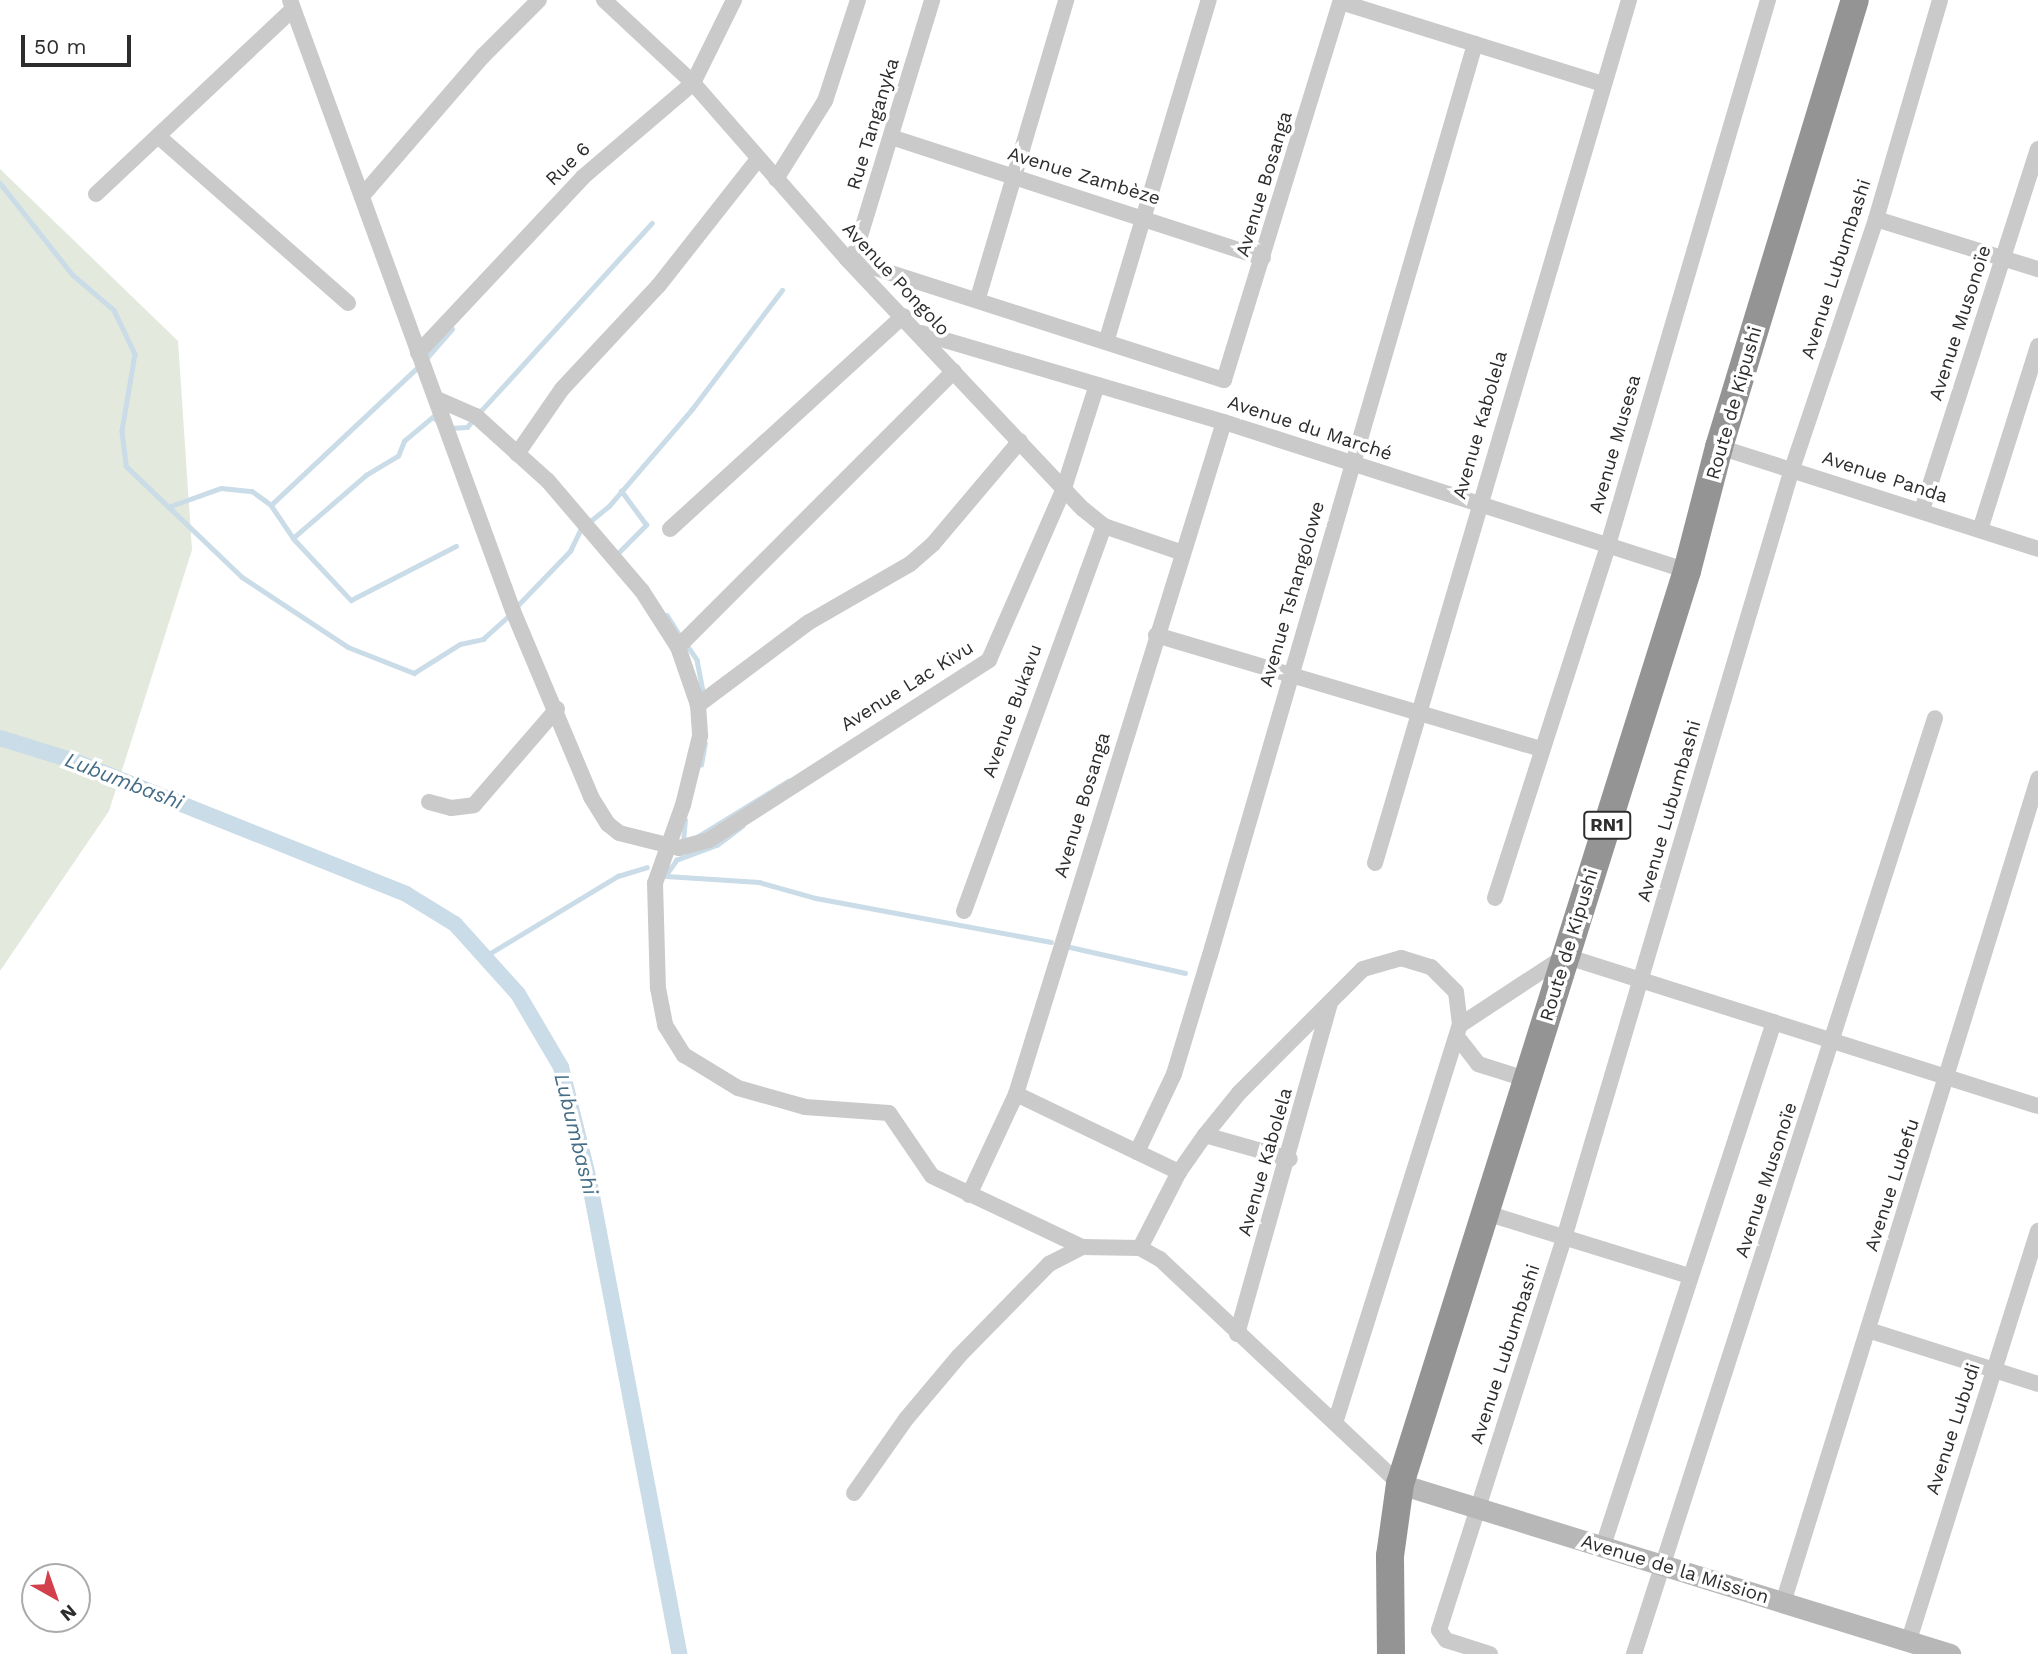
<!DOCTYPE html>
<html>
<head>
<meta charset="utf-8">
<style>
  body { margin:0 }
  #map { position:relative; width:2038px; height:1654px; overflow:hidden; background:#fff; font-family:"Work Sans",sans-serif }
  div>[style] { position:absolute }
  .green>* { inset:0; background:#e3e9dc }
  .stream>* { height:4.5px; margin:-2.25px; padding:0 2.25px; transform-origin:2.25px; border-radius:2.25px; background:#cadce7 }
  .canal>* { height:16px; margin:-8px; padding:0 8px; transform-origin:8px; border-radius:8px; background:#cadce7 }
  .street>* { height:16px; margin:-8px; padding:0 8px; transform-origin:8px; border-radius:8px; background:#cacaca }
  .secondary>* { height:21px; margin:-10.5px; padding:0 10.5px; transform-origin:10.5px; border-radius:10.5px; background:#b7b7b7 }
  .highway>* { height:28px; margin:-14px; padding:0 14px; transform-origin:14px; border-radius:14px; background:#949494 }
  span { translate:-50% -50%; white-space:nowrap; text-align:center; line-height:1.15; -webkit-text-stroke:7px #fff; paint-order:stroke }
  .shield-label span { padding:2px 5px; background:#fff; border:2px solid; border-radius:5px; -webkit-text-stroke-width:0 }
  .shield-label { font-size:18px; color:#2d2d2d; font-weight:700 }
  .street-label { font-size:19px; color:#2d2d2d }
  .water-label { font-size:21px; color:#446c86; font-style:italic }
  .north { position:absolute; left:21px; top:1563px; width:70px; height:70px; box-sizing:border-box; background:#fff; border:2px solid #ababab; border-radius:50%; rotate:140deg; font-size:19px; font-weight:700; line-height:28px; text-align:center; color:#2d2d2d }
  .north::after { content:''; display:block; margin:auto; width:24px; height:32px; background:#d2414b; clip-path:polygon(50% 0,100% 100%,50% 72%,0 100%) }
  .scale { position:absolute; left:21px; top:35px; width:110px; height:32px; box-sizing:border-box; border:4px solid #2d2d2d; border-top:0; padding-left:9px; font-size:21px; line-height:24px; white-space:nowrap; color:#2d2d2d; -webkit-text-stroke:5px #fff; paint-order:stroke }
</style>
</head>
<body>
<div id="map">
  <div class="green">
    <i style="clip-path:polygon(0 169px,178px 341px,192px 550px,109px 811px,0 971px)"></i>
  </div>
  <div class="stream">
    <i style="left:0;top:183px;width:117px;rotate:51.6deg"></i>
    <i style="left:73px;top:275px;width:54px;rotate:40.5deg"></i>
    <i style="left:114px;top:310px;width:49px;rotate:64.5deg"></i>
    <i style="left:135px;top:354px;width:78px;rotate:99.6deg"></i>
    <i style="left:122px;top:431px;width:35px;rotate:83deg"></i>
    <i style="left:126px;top:466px;width:161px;rotate:43.7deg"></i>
    <i style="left:242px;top:577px;width:127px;rotate:33.4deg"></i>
    <i style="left:348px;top:647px;width:71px;rotate:21.5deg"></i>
    <i style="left:414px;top:673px;width:54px;rotate:-32.2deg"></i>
    <i style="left:460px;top:644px;width:24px;rotate:-12deg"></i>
    <i style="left:483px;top:639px;width:38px;rotate:-42deg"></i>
    <i style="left:425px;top:360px;width:41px;rotate:-48.9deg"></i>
    <i style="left:478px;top:414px;width:258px;rotate:-47.7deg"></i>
    <i style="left:450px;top:428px;width:17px;rotate:-3deg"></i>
    <i style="left:467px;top:427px;width:9px;rotate:-49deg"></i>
    <i style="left:271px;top:505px;width:203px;rotate:-43.2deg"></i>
    <i style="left:168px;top:507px;width:56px;rotate:-19.7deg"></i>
    <i style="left:221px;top:488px;width:31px;rotate:6deg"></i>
    <i style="left:252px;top:491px;width:24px;rotate:36deg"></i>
    <i style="left:271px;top:505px;width:40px;rotate:56deg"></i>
    <i style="left:293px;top:538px;width:85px;rotate:46.9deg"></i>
    <i style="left:351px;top:600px;width:118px;rotate:-27.2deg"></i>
    <i style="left:588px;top:523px;width:27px;rotate:-39deg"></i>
    <i style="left:609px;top:506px;width:128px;rotate:-49.4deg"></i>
    <i style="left:692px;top:409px;width:149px;rotate:-52.9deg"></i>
    <i style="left:293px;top:538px;width:96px;rotate:-40.8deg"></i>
    <i style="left:366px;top:475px;width:37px;rotate:-31deg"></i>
    <i style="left:398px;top:456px;width:16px;rotate:-68deg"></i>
    <i style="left:404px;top:441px;width:38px;rotate:-40deg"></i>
    <i style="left:433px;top:417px;width:5px;rotate:37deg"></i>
    <i style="left:618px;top:553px;width:40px;rotate:-45deg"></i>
    <i style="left:646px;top:525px;width:42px;rotate:-126.3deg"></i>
    <i style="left:516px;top:607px;width:78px;rotate:-46deg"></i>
    <i style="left:570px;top:551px;width:25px;rotate:-64deg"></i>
    <i style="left:667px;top:615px;width:26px;rotate:58deg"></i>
    <i style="left:687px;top:645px;width:18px;rotate:56deg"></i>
    <i style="left:697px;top:660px;width:36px;rotate:79deg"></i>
    <i style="left:701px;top:765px;width:22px;rotate:-80deg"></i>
    <i style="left:743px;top:826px;width:31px;rotate:143deg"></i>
    <i style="left:718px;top:845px;width:44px;rotate:159.9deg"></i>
    <i style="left:677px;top:860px;width:19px;rotate:125deg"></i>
    <i style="left:666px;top:876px;width:93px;rotate:3.7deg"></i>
    <i style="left:759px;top:882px;width:59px;rotate:15.7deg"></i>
    <i style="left:816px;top:898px;width:239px;rotate:10.6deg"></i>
    <i style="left:697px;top:837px;width:107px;rotate:-31.6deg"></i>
    <i style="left:683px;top:842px;width:22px;rotate:-85deg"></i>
    <i style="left:1070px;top:947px;width:118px;rotate:12.7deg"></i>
    <i style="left:484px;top:957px;width:157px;rotate:-31.2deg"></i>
    <i style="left:618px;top:876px;width:30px;rotate:-17deg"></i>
  </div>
  <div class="canal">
    <i style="left:0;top:738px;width:77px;rotate:17.3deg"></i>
    <i style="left:74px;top:761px;width:358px;rotate:21.8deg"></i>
    <i style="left:406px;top:894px;width:57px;rotate:31.5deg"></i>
    <i style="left:455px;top:924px;width:94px;rotate:48deg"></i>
    <i style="left:518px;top:994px;width:85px;rotate:59.5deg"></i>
    <i style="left:561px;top:1067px;width:116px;rotate:76.1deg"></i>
    <i style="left:589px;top:1180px;width:482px;rotate:79.2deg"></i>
  </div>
  <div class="street">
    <i style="left:290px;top:0;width:650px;rotate:69.95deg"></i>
    <i style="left:513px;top:611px;width:202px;rotate:67.2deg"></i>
    <i style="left:591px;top:797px;width:32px;rotate:58deg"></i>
    <i style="left:608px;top:824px;width:14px;rotate:39deg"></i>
    <i style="left:619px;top:833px;width:62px;rotate:14deg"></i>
    <i style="left:679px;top:848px;width:31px;rotate:-15deg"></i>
    <i style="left:709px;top:840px;width:333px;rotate:-32.7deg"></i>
    <i style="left:989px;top:660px;width:188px;rotate:-66.4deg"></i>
    <i style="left:1064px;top:488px;width:105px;rotate:-72.3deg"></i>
    <i style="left:604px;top:0;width:122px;rotate:43deg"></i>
    <i style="left:693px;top:83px;width:234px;rotate:48.8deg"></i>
    <i style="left:847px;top:259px;width:344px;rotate:46.7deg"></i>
    <i style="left:1083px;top:509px;width:27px;rotate:39deg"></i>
    <i style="left:1104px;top:526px;width:80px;rotate:18.9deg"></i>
    <i style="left:1341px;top:2px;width:274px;rotate:17.4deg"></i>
    <i style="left:158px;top:136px;width:253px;rotate:41.3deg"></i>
    <i style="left:891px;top:137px;width:391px;rotate:18deg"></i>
    <i style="left:776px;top:179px;width:92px;rotate:-57.9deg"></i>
    <i style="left:825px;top:101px;width:106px;rotate:-71.9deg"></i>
    <i style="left:96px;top:194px;width:270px;rotate:-43.2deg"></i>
    <i style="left:362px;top:196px;width:185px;rotate:-49.2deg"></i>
    <i style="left:483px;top:56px;width:79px;rotate:-45deg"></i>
    <i style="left:1876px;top:219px;width:170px;rotate:17.2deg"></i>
    <i style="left:847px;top:259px;width:396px;rotate:17.8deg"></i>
    <i style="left:1224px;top:380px;width:398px;rotate:-72.9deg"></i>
    <i style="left:853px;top:259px;width:271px;rotate:-73deg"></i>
    <i style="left:978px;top:298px;width:311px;rotate:-73.5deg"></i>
    <i style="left:921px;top:333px;width:316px;rotate:16.4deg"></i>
    <i style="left:1224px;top:422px;width:486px;rotate:17.8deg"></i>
    <i style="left:1107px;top:339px;width:354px;rotate:-73.3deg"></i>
    <i style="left:418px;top:353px;width:241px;rotate:-46.8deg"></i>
    <i style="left:583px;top:177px;width:145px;rotate:-40.5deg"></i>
    <i style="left:693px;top:83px;width:93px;rotate:-63.7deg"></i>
    <i style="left:437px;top:399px;width:43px;rotate:23.6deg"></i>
    <i style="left:476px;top:416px;width:97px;rotate:42.1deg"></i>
    <i style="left:548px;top:481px;width:145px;rotate:49.5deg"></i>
    <i style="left:642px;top:591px;width:67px;rotate:57.3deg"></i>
    <i style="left:1020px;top:441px;width:135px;rotate:130.2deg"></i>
    <i style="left:933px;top:544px;width:30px;rotate:139deg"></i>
    <i style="left:910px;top:564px;width:116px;rotate:150.1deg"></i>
    <i style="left:809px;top:622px;width:139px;rotate:143.2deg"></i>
    <i style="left:698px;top:705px;width:31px;rotate:86deg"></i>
    <i style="left:700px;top:736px;width:71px;rotate:103.8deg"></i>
    <i style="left:683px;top:805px;width:83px;rotate:109.7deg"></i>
    <i style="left:655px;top:883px;width:105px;rotate:88.4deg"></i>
    <i style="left:658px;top:988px;width:38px;rotate:79deg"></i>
    <i style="left:665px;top:1025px;width:36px;rotate:58deg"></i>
    <i style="left:684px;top:1055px;width:63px;rotate:31.4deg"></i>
    <i style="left:738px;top:1088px;width:70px;rotate:15.8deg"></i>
    <i style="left:805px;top:1107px;width:84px;rotate:4.1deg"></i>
    <i style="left:889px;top:1113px;width:76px;rotate:55.7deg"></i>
    <i style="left:932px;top:1176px;width:166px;rotate:25.3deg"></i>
    <i style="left:1719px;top:447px;width:335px;rotate:17.7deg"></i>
    <i style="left:517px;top:454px;width:79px;rotate:-55.3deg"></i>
    <i style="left:562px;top:389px;width:142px;rotate:-47deg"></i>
    <i style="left:659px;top:285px;width:160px;rotate:-51.8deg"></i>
    <i style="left:1922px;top:510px;width:379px;rotate:-72.2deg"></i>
    <i style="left:670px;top:529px;width:316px;rotate:-42.4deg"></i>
    <i style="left:1980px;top:530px;width:193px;rotate:-72.5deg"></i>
    <i style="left:1156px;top:635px;width:402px;rotate:16.5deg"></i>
    <i style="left:698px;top:705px;width:61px;rotate:-109deg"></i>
    <i style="left:678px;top:647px;width:390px;rotate:-45deg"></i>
    <i style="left:429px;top:802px;width:23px;rotate:15deg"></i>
    <i style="left:451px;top:808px;width:23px;rotate:-7deg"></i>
    <i style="left:474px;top:805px;width:127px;rotate:-49.2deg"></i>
    <i style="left:1375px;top:863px;width:900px;rotate:-73.6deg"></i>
    <i style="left:1495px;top:898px;width:371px;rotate:-72.2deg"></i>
    <i style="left:1608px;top:545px;width:568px;rotate:-73.64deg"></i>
    <i style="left:964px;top:911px;width:410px;rotate:-70deg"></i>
    <i style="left:1458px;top:1038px;width:33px;rotate:52deg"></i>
    <i style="left:1478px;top:1064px;width:53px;rotate:17.4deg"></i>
    <i style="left:1016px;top:1094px;width:181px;rotate:25.6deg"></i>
    <i style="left:1205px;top:1135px;width:88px;rotate:15.8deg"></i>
    <i style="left:1137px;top:1152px;width:86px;rotate:-64.6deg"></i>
    <i style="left:1174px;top:1074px;width:124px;rotate:-73.2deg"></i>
    <i style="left:1210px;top:955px;width:949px;rotate:-73.78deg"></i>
    <i style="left:969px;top:1195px;width:111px;rotate:-65deg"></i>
    <i style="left:1016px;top:1094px;width:703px;rotate:-72.8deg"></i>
    <i style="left:1486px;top:1213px;width:214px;rotate:17.2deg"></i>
    <i style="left:1140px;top:1248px;width:85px;rotate:-62.8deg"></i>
    <i style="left:1179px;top:1172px;width:45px;rotate:-54.9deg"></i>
    <i style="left:1205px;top:1135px;width:54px;rotate:-51deg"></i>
    <i style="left:1239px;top:1093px;width:175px;rotate:-45deg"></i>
    <i style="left:1363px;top:969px;width:40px;rotate:-16deg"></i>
    <i style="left:1401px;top:958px;width:31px;rotate:17deg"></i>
    <i style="left:1431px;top:967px;width:35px;rotate:45deg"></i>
    <i style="left:1456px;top:992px;width:33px;rotate:83deg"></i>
    <i style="left:1868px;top:1330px;width:178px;rotate:17.6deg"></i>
    <i style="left:1237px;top:1334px;width:344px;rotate:-74.3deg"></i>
    <i style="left:1335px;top:1423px;width:417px;rotate:-72.6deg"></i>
    <i style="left:1460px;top:1025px;width:126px;rotate:-33.3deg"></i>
    <i style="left:1565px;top:956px;width:496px;rotate:17.6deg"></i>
    <i style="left:854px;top:1493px;width:90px;rotate:-54.9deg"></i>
    <i style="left:906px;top:1419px;width:82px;rotate:-49.9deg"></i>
    <i style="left:959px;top:1356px;width:129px;rotate:-45.6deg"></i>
    <i style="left:1049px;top:1264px;width:37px;rotate:-27deg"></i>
    <i style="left:1082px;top:1247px;width:58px;rotate:1deg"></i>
    <i style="left:1140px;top:1248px;width:23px;rotate:29deg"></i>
    <i style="left:1160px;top:1259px;width:329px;rotate:43.2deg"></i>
    <i style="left:1603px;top:1546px;width:551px;rotate:-71.93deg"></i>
    <i style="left:1783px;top:1603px;width:863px;rotate:-72.8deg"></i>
    <i style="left:1909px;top:1640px;width:429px;rotate:-72.5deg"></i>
    <i style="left:1490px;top:1654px;width:46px;rotate:-162.3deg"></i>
    <i style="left:1446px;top:1640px;width:12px;rotate:-125deg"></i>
    <i style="left:1439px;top:1630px;width:411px;rotate:-72.3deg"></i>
    <i style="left:1564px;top:1238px;width:802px;rotate:-73.49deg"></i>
    <i style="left:1792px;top:469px;width:264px;rotate:-71.4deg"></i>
    <i style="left:1876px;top:219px;width:228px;rotate:-73.7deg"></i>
    <i style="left:1634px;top:1654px;width:983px;rotate:-72.17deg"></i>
  </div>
  <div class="secondary">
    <i style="left:1400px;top:1484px;width:576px;rotate:17.18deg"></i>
  </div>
  <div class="highway">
    <i style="left:1391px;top:1654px;width:98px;rotate:-90.6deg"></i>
    <i style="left:1390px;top:1556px;width:73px;rotate:-82.1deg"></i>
    <i style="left:1400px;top:1484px;width:957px;rotate:-72.55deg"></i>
    <i style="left:1687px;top:571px;width:128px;rotate:-75.5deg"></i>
    <i style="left:1719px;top:447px;width:467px;rotate:-73.1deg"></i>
  </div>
  <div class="shield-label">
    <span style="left:1607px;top:825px">RN1</span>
  </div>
  <div class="street-label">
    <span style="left:873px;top:124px;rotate:-73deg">Rue Tanganyka</span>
    <span style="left:568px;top:164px;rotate:-44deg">Rue 6</span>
    <span style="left:1084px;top:176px;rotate:17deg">Avenue Zambèze</span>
    <span style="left:1264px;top:184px;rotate:-73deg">Avenue Bosanga</span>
    <span style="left:1836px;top:269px;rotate:-72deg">Avenue Lubumbashi</span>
    <span style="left:896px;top:279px;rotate:47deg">Avenue Pongolo</span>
    <span style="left:1960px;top:323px;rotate:-72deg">Avenue Musonoïe</span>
    <span style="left:1734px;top:403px;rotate:-74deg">Route de Kipushi</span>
    <span style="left:1480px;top:425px;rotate:-74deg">Avenue Kabolela</span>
    <span style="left:1310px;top:428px;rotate:18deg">Avenue du Marché</span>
    <span style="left:1615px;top:444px;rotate:-74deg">Avenue Musesa</span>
    <span style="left:1885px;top:477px;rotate:18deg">Avenue Panda</span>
    <span style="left:1292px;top:594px;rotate:-74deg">Avenue Tshangolowe</span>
    <span style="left:907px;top:686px;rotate:-32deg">Avenue Lac Kivu</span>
    <span style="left:1012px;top:711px;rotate:-70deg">Avenue Bukavu</span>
    <span style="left:1082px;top:805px;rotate:-73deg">Avenue Bosanga</span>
    <span style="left:1669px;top:811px;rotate:-74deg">Avenue Lubumbashi</span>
    <span style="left:1569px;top:945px;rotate:-73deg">Route de Kipushi</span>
    <span style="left:1265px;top:1162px;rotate:-74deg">Avenue Kabolela</span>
    <span style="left:1766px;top:1180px;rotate:-72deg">Avenue Musonoïe</span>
    <span style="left:1892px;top:1185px;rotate:-72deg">Avenue Lubefu</span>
    <span style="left:1505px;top:1354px;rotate:-72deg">Avenue Lubumbashi</span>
    <span style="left:1953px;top:1429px;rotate:-72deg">Avenue Lubudi</span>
    <span style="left:1675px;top:1569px;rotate:17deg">Avenue de la Mission</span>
  </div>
  <div class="water-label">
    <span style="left:124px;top:781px;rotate:21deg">Lubumbashi</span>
    <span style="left:576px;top:1134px;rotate:76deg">Lubumbashi</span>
  </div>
  <div class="north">N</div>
  <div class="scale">50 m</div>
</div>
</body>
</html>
